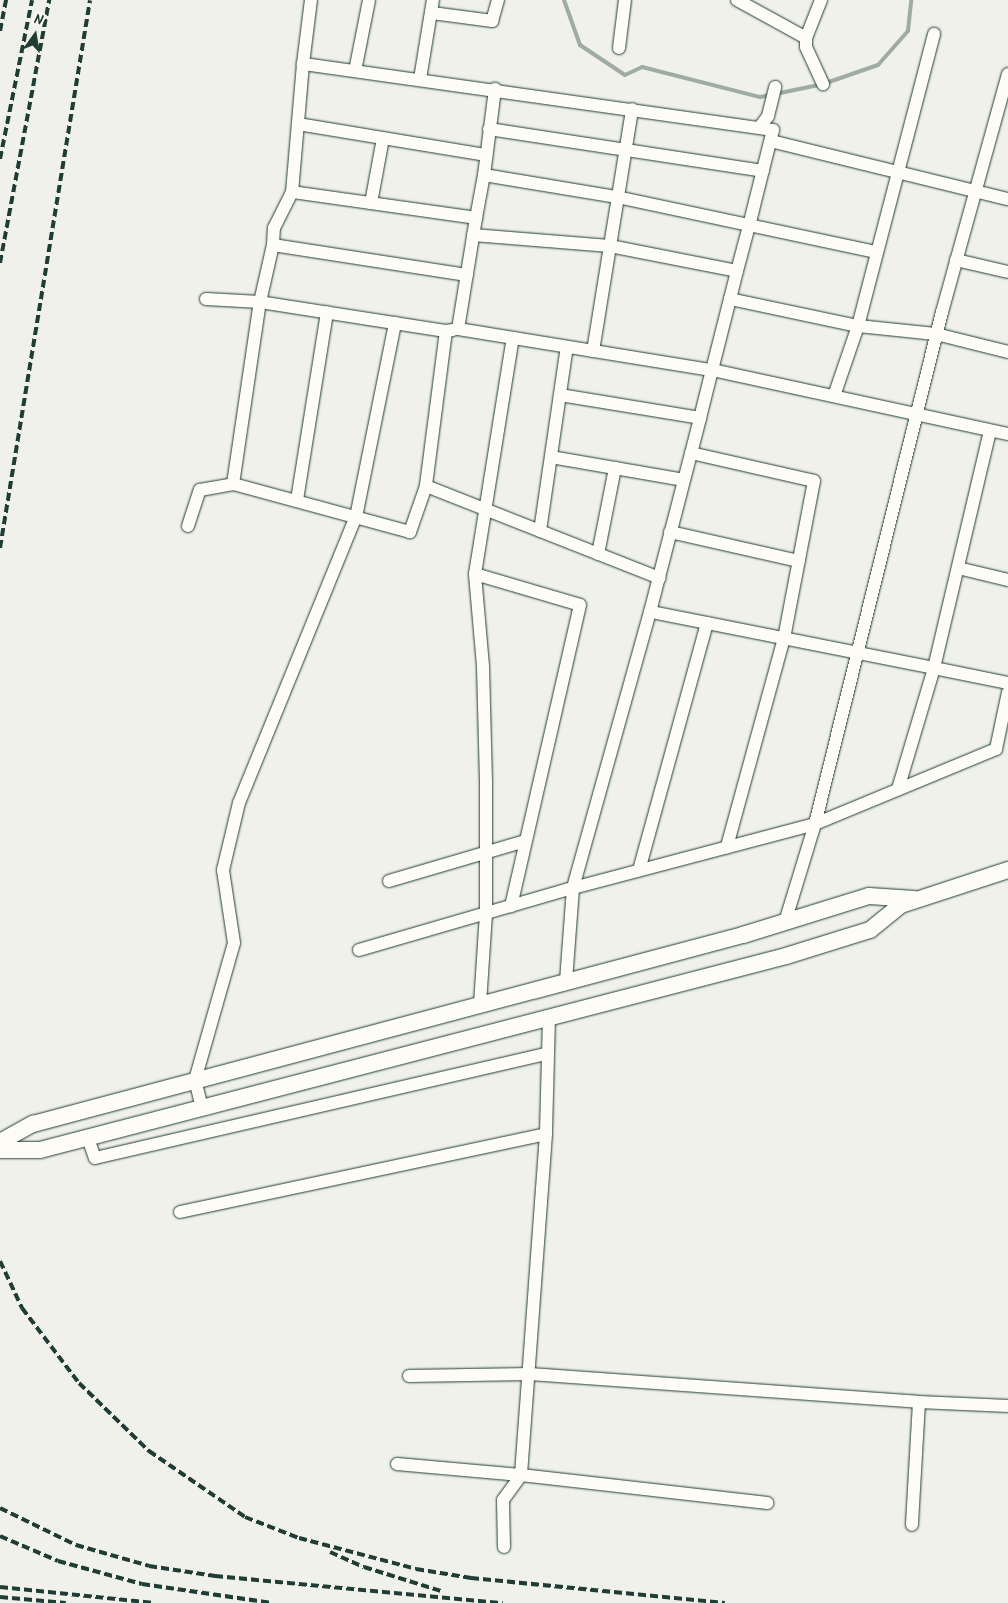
<!DOCTYPE html>
<html>
<head>
<meta charset="utf-8">
<style>
  body { margin:0 }
  #map { position:relative; width:1008px; height:1603px; overflow:hidden; background:#f0f1eb; font-family:Kalam,sans-serif }
  div>[style] { position:absolute }
  .stream>* { height:4px; margin:-2px; padding:0 2px; transform-origin:2px; border-radius:2px; background:#9faca4 }
  .roads { filter:drop-shadow(0 0 1px #1f3d34) drop-shadow(0 0 1px #1f3d34) }
  .minor>* { height:12px; margin:-6px; padding:0 6px; transform-origin:6px; border-radius:6px; background:#fdfcf7 }
  .tertiary>* { height:16px; margin:-8px; padding:0 8px; transform-origin:8px; border-radius:8px; background:#fdfcf7 }
  .rail>* { height:4px; margin-top:-2px; transform-origin:0; background:repeating-linear-gradient(90deg,#1f3d34 0 8px,transparent 0 12px) }
  span { translate:-50% -50%; white-space:nowrap; text-align:center; line-height:1.15; -webkit-text-stroke:4px #fdfcf7; paint-order:stroke }
  .north { position:absolute; left:10px; top:10px; width:50px; height:50px; -webkit-text-stroke:4px #fdfcf7; paint-order:stroke; rotate:13deg; font-size:14px; font-weight:700; line-height:20px; text-align:center; color:#1f3d34 }
  .north::after { content:''; display:block; margin:auto; width:18px; height:22px; background:#1f3d34; clip-path:polygon(50% 0,100% 100%,50% 72%,0 100%) }
</style>
</head>
<body>
<div id="map">
  <div class="stream">
    <i style="left:564px;top:0;width:48px;rotate:70.4deg"></i>
    <i style="left:580px;top:45px;width:54px;rotate:33.7deg"></i>
    <i style="left:625px;top:75px;width:19px;rotate:-25deg"></i>
    <i style="left:642px;top:67px;width:122px;rotate:14.3deg"></i>
    <i style="left:760px;top:97px;width:60px;rotate:-11.5deg"></i>
    <i style="left:826px;top:83px;width:55px;rotate:-19.1deg"></i>
    <i style="left:878px;top:65px;width:45px;rotate:-48.6deg"></i>
    <i style="left:908px;top:31px;width:31px;rotate:-84deg"></i>
  </div>
  <div class="roads">
    <div class="minor">
      <i style="left:737px;top:0;width:79px;rotate:28.8deg"></i>
      <i style="left:821px;top:0;width:41px;rotate:111.5deg"></i>
      <i style="left:806px;top:38px;width:9px;rotate:90deg"></i>
      <i style="left:806px;top:47px;width:41px;rotate:65.3deg"></i>
      <i style="left:432px;top:13px;width:61px;rotate:7.6deg"></i>
      <i style="left:492px;top:21px;width:22px;rotate:-74deg"></i>
      <i style="left:619px;top:48px;width:48px;rotate:-82.9deg"></i>
      <i style="left:303px;top:64px;width:64px;rotate:-82.9deg"></i>
      <i style="left:355px;top:71px;width:72px;rotate:-78.8deg"></i>
      <i style="left:420px;top:79px;width:80px;rotate:-80.7deg"></i>
      <i style="left:298px;top:124px;width:191px;rotate:9.4deg"></i>
      <i style="left:759px;top:128px;width:15px;rotate:-53deg"></i>
      <i style="left:768px;top:116px;width:30px;rotate:-76deg"></i>
      <i style="left:489px;top:129px;width:277px;rotate:8.7deg"></i>
      <i style="left:771px;top:141px;width:244px;rotate:13.8deg"></i>
      <i style="left:484px;top:175px;width:87px;rotate:-82.7deg"></i>
      <i style="left:371px;top:203px;width:66px;rotate:-79.5deg"></i>
      <i style="left:476px;top:218px;width:44px;rotate:-79.5deg"></i>
      <i style="left:484px;top:175px;width:135px;rotate:9.4deg"></i>
      <i style="left:617px;top:197px;width:264px;rotate:12deg"></i>
      <i style="left:473px;top:235px;width:137px;rotate:4.6deg"></i>
      <i style="left:610px;top:246px;width:129px;rotate:11.1deg"></i>
      <i style="left:273px;top:245px;width:196px;rotate:8.8deg"></i>
      <i style="left:956px;top:260px;width:53px;rotate:13deg"></i>
      <i style="left:206px;top:299px;width:54px;rotate:3.2deg"></i>
      <i style="left:260px;top:302px;width:58px;rotate:-77.2deg"></i>
      <i style="left:273px;top:245px;width:17px;rotate:-87deg"></i>
      <i style="left:274px;top:228px;width:40px;rotate:-63.4deg"></i>
      <i style="left:730px;top:299px;width:131px;rotate:11.9deg"></i>
      <i style="left:858px;top:326px;width:78px;rotate:5.9deg"></i>
      <i style="left:936px;top:334px;width:74px;rotate:14deg"></i>
      <i style="left:453px;top:330px;width:7px;rotate:172deg"></i>
      <i style="left:446px;top:331px;width:156px;rotate:97.4deg"></i>
      <i style="left:426px;top:486px;width:251px;rotate:21.5deg"></i>
      <i style="left:593px;top:351px;width:245px;rotate:-80.8deg"></i>
      <i style="left:560px;top:395px;width:142px;rotate:9.3deg"></i>
      <i style="left:834px;top:396px;width:74px;rotate:-71.1deg"></i>
      <i style="left:858px;top:326px;width:302px;rotate:-75.4deg"></i>
      <i style="left:990px;top:431px;width:244px;rotate:103.3deg"></i>
      <i style="left:934px;top:668px;width:76px;rotate:11.5deg"></i>
      <i style="left:691px;top:453px;width:126px;rotate:12.8deg"></i>
      <i style="left:814px;top:481px;width:160px;rotate:100.8deg"></i>
      <i style="left:784px;top:638px;width:217px;rotate:105.3deg"></i>
      <i style="left:551px;top:457px;width:135px;rotate:9.8deg"></i>
      <i style="left:426px;top:486px;width:49px;rotate:109.2deg"></i>
      <i style="left:410px;top:532px;width:183px;rotate:-164.8deg"></i>
      <i style="left:233px;top:484px;width:184px;rotate:-81.6deg"></i>
      <i style="left:260px;top:302px;width:188px;rotate:8.9deg"></i>
      <i style="left:297px;top:500px;width:190px;rotate:-80.9deg"></i>
      <i style="left:188px;top:526px;width:38px;rotate:-72deg"></i>
      <i style="left:200px;top:490px;width:34px;rotate:-10deg"></i>
      <i style="left:540px;top:531px;width:186px;rotate:-81.7deg"></i>
      <i style="left:670px;top:532px;width:132px;rotate:12.7deg"></i>
      <i style="left:598px;top:554px;width:88px;rotate:-78.8deg"></i>
      <i style="left:958px;top:568px;width:51px;rotate:13.5deg"></i>
      <i style="left:475px;top:574px;width:109px;rotate:16.4deg"></i>
      <i style="left:580px;top:605px;width:309px;rotate:102.9deg"></i>
      <i style="left:650px;top:612px;width:200px;rotate:-75.5deg"></i>
      <i style="left:700px;top:418px;width:49px;rotate:-76deg"></i>
      <i style="left:712px;top:370px;width:73px;rotate:-75.8deg"></i>
      <i style="left:730px;top:299px;width:29px;rotate:-76deg"></i>
      <i style="left:737px;top:271px;width:47px;rotate:-75.1deg"></i>
      <i style="left:749px;top:226px;width:99px;rotate:-76deg"></i>
      <i style="left:773px;top:130px;width:475px;rotate:-172deg"></i>
      <i style="left:303px;top:64px;width:128px;rotate:94.9deg"></i>
      <i style="left:292px;top:192px;width:186px;rotate:8deg"></i>
      <i style="left:476px;top:218px;width:112px;rotate:99.2deg"></i>
      <i style="left:458px;top:329px;width:257px;rotate:9.2deg"></i>
      <i style="left:712px;top:370px;width:303px;rotate:12.2deg"></i>
      <i style="left:898px;top:789px;width:126px;rotate:-73.4deg"></i>
      <i style="left:934px;top:668px;width:289px;rotate:-168.8deg"></i>
      <i style="left:650px;top:612px;width:287px;rotate:105.6deg"></i>
      <i style="left:573px;top:888px;width:250px;rotate:-14.8deg"></i>
      <i style="left:815px;top:824px;width:196px;rotate:-22.5deg"></i>
      <i style="left:996px;top:749px;width:58px;rotate:-78.1deg"></i>
      <i style="left:639px;top:870px;width:256px;rotate:-74.6deg"></i>
      <i style="left:389px;top:881px;width:142px;rotate:-16.4deg"></i>
      <i style="left:785px;top:922px;width:102px;rotate:-73deg"></i>
      <i style="left:815px;top:824px;width:528px;rotate:-76.07deg"></i>
      <i style="left:942px;top:312px;width:247px;rotate:-74.5deg"></i>
      <i style="left:359px;top:950px;width:223px;rotate:-16.2deg"></i>
      <i style="left:573px;top:888px;width:93px;rotate:94.3deg"></i>
      <i style="left:480px;top:1004px;width:91px;rotate:-86.2deg"></i>
      <i style="left:486px;top:913px;width:131px;rotate:-90deg"></i>
      <i style="left:486px;top:782px;width:116px;rotate:-91.5deg"></i>
      <i style="left:483px;top:666px;width:92px;rotate:-95deg"></i>
      <i style="left:475px;top:574px;width:239px;rotate:-80.9deg"></i>
      <i style="left:549px;top:1017px;width:117px;rotate:91.5deg"></i>
      <i style="left:546px;top:1134px;width:342px;rotate:94.2deg"></i>
      <i style="left:521px;top:1475px;width:248px;rotate:6.5deg"></i>
      <i style="left:202px;top:1108px;width:29px;rotate:-104deg"></i>
      <i style="left:195px;top:1080px;width:142px;rotate:-74.1deg"></i>
      <i style="left:234px;top:943px;width:74px;rotate:-98.6deg"></i>
      <i style="left:223px;top:870px;width:69px;rotate:-76.6deg"></i>
      <i style="left:239px;top:803px;width:309px;rotate:-67.8deg"></i>
      <i style="left:356px;top:517px;width:198px;rotate:-78.6deg"></i>
      <i style="left:88px;top:1138px;width:21px;rotate:71deg"></i>
      <i style="left:95px;top:1158px;width:464px;rotate:-13deg"></i>
      <i style="left:180px;top:1212px;width:374px;rotate:-12deg"></i>
      <i style="left:409px;top:1376px;width:121px;rotate:-0.9deg"></i>
      <i style="left:530px;top:1374px;width:390px;rotate:4.1deg"></i>
      <i style="left:919px;top:1402px;width:123px;rotate:93.3deg"></i>
      <i style="left:919px;top:1402px;width:89px;rotate:2.6deg"></i>
      <i style="left:397px;top:1464px;width:124px;rotate:5.1deg"></i>
      <i style="left:504px;top:1547px;width:47px;rotate:-91.2deg"></i>
      <i style="left:503px;top:1500px;width:31px;rotate:-54deg"></i>
    </div>
    <div class="tertiary">
      <i style="left:0;top:1142px;width:38px;rotate:-29deg"></i>
      <i style="left:33px;top:1124px;width:735px;rotate:-14.91deg"></i>
      <i style="left:743px;top:935px;width:132px;rotate:-17.2deg"></i>
      <i style="left:869px;top:896px;width:45px;rotate:3.8deg"></i>
      <i style="left:0;top:1150px;width:40px"></i>
      <i style="left:40px;top:1150px;width:771px;rotate:-14.58deg"></i>
      <i style="left:786px;top:956px;width:88px;rotate:-17.2deg"></i>
      <i style="left:870px;top:930px;width:40px;rotate:-39deg"></i>
      <i style="left:901px;top:905px;width:113px;rotate:-18.1deg"></i>
    </div>
  </div>
  <div class="rail">
    <i style="left:0;top:31px;width:32px;rotate:-79deg"></i>
    <i style="left:0;top:159px;width:162px;rotate:-78.6deg"></i>
    <i style="left:0;top:263px;width:268px;rotate:-79.4deg"></i>
    <i style="left:0;top:548px;width:555px;rotate:-80.67deg"></i>
    <i style="left:0;top:1261px;width:52px;rotate:64.9deg"></i>
    <i style="left:22px;top:1308px;width:94px;rotate:52.8deg"></i>
    <i style="left:79px;top:1383px;width:98px;rotate:44.2deg"></i>
    <i style="left:149px;top:1451px;width:116px;rotate:34.5deg"></i>
    <i style="left:245px;top:1517px;width:58px;rotate:21.3deg"></i>
    <i style="left:299px;top:1538px;width:121px;rotate:14.8deg"></i>
    <i style="left:416px;top:1569px;width:56px;rotate:9.3deg"></i>
    <i style="left:471px;top:1578px;width:255px;rotate:5.6deg"></i>
    <i style="left:0;top:1508px;width:85px;rotate:26deg"></i>
    <i style="left:76px;top:1545px;width:76px;rotate:16deg"></i>
    <i style="left:149px;top:1566px;width:67px;rotate:8.6deg"></i>
    <i style="left:215px;top:1576px;width:289px;rotate:5.4deg"></i>
    <i style="left:0;top:1536px;width:63px;rotate:23.3deg"></i>
    <i style="left:58px;top:1561px;width:87px;rotate:15.3deg"></i>
    <i style="left:142px;top:1584px;width:131px;rotate:8.3deg"></i>
    <i style="left:330px;top:1552px;width:37px;rotate:24deg"></i>
    <i style="left:364px;top:1567px;width:81px;rotate:17.3deg"></i>
    <i style="left:0;top:1587px;width:155px;rotate:5.9deg"></i>
    <i style="left:0;top:1597px;width:66px;rotate:5.2deg"></i>
  </div>
  <div class="north">N</div>
</div>
</body>
</html>
